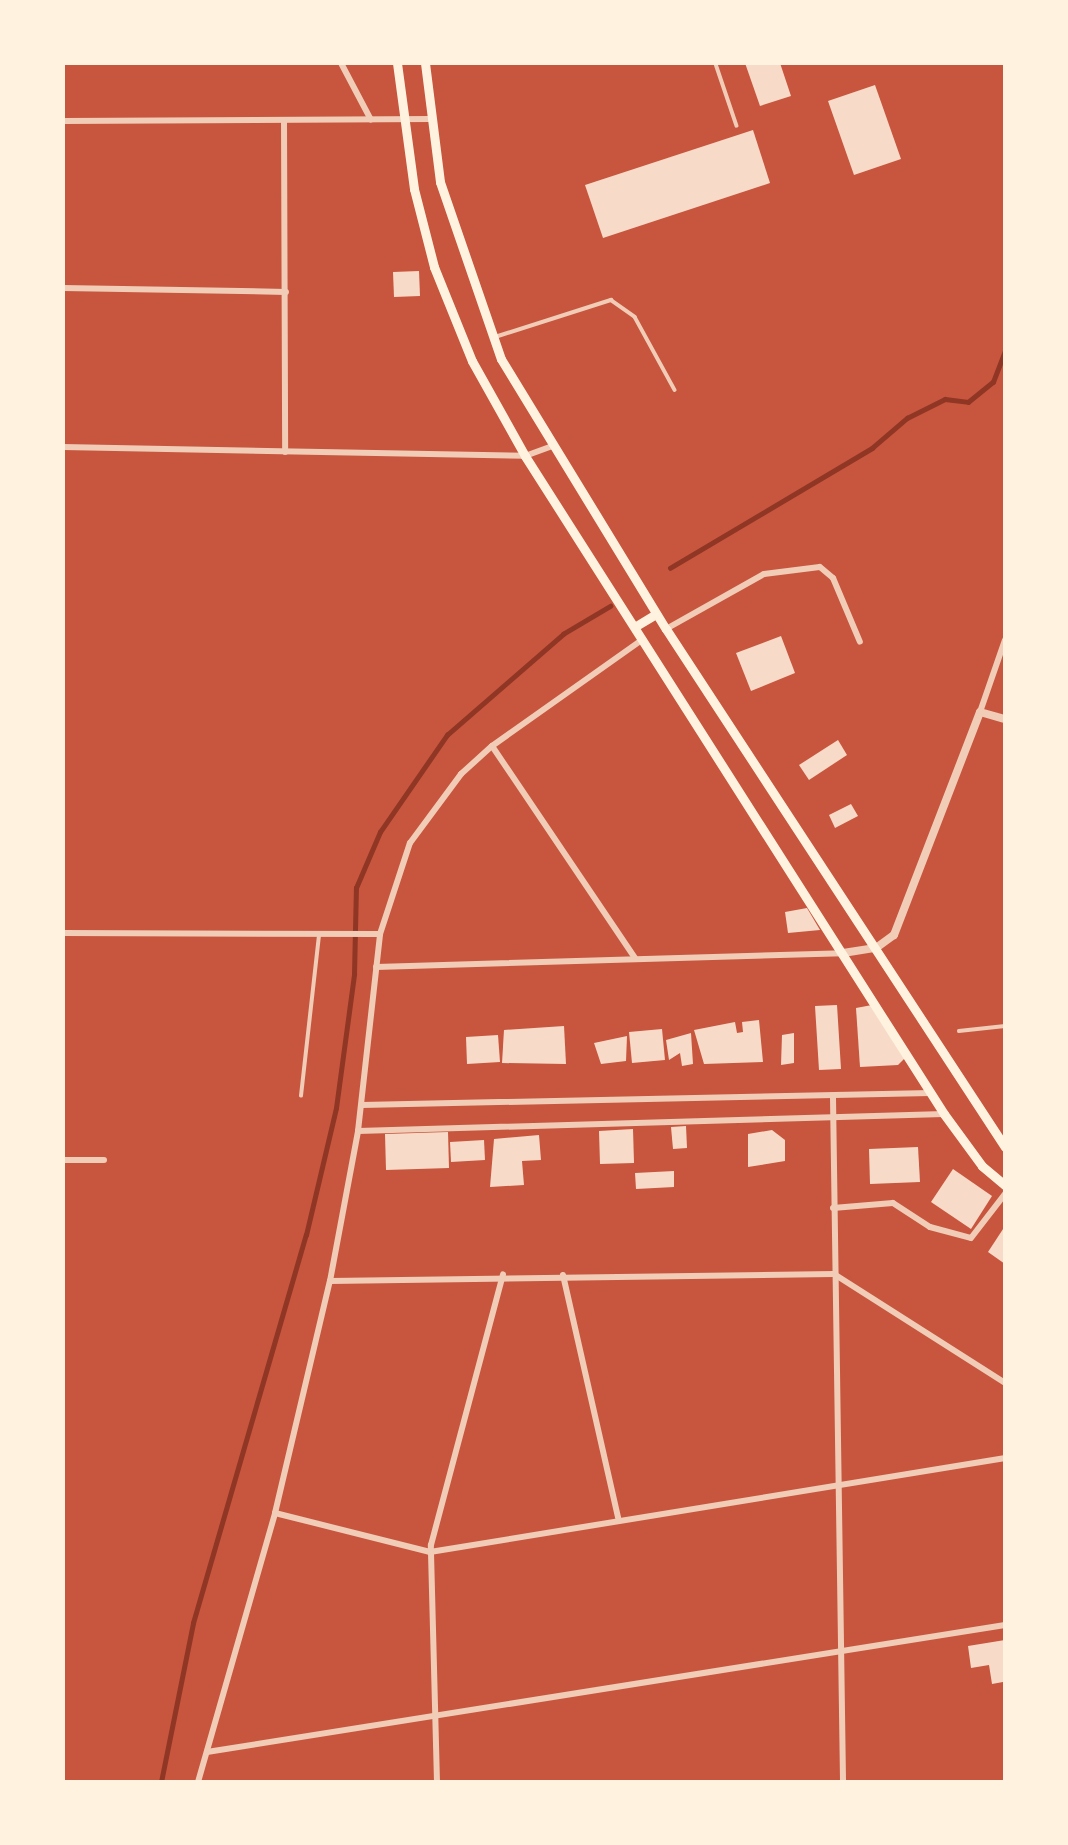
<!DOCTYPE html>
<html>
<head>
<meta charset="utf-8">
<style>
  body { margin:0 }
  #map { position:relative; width:1068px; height:1845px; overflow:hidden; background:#c8553d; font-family:"Work Sans",sans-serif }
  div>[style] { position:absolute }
  .stream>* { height:4.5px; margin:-2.25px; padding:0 2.25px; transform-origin:2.25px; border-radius:2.25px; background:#8f3625 }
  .building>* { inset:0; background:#f7dbc8 }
  .service>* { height:3.5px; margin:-1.75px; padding:0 1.75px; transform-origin:1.75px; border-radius:1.75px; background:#f1ccb7 }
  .minor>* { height:6px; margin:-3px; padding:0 3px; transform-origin:3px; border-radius:3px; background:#f1ccb7 }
  .tertiary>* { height:8px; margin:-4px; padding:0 4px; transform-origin:4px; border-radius:4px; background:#f1ccb7 }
  .secondary>* { height:9px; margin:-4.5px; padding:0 4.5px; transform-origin:4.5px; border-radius:4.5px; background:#fff3e0 }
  span { translate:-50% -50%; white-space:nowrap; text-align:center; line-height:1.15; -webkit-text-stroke:5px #fff3e0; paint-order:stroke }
  .frame { position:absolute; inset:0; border:65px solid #fff3e0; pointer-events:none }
</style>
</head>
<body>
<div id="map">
  <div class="stream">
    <i style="left:670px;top:568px;width:235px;rotate:-30.7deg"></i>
    <i style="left:872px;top:448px;width:46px;rotate:-40.6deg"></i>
    <i style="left:907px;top:418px;width:42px;rotate:-26.6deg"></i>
    <i style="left:945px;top:399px;width:23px;rotate:7deg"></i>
    <i style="left:968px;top:402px;width:32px;rotate:-39deg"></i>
    <i style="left:993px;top:382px;width:34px;rotate:-69deg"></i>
    <i style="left:161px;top:1782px;width:162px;rotate:-78.6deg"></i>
    <i style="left:193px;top:1623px;width:404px;rotate:-73.8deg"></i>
    <i style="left:306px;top:1235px;width:130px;rotate:-76.7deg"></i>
    <i style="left:336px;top:1108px;width:135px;rotate:-82.3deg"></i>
    <i style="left:354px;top:974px;width:86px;rotate:-88.7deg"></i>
    <i style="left:356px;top:888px;width:61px;rotate:-66.8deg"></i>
    <i style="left:380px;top:832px;width:118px;rotate:-55.4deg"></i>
    <i style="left:447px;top:735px;width:154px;rotate:-41deg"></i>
    <i style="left:563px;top:634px;width:55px;rotate:-30.8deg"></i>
  </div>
  <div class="building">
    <i style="clip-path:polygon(745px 63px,780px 63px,791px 96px,760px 106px)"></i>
    <i style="clip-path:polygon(875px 85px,901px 159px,854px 175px,828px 101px)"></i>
    <i style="clip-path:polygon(753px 130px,770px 183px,603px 238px,585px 185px)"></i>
    <i style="clip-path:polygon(419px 271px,420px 296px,394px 297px,393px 272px)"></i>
    <i style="clip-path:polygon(781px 636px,795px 673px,751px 691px,736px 653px)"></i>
    <i style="clip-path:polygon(838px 740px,847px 755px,809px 780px,799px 765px)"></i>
    <i style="clip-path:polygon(851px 804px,858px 816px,835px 828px,829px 815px)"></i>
    <i style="clip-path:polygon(807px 908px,820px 930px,788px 933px,785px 912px)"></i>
    <i style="clip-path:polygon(837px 1005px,841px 1069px,819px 1070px,815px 1006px)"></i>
    <i style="clip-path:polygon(872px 1005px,905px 1058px,898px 1065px,860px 1067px,856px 1008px)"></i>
    <i style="clip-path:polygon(759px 1020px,763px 1062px,704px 1064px,694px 1030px,735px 1022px,737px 1033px,743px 1032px,742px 1022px)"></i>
    <i style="clip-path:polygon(564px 1026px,566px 1064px,502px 1063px,504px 1030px)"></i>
    <i style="clip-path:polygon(662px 1029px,665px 1060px,632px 1063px,629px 1032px)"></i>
    <i style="clip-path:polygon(691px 1033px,693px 1064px,682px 1066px,680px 1053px,669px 1060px,666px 1040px)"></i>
    <i style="clip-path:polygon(794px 1033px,794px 1063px,781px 1065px,782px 1035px)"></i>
    <i style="clip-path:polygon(498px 1035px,500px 1062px,467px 1064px,466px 1037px)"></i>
    <i style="clip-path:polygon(627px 1036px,626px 1061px,601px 1064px,594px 1043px)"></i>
    <i style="clip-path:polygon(686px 1126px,687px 1148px,673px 1149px,671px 1127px)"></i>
    <i style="clip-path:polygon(633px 1129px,634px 1163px,600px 1164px,599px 1131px)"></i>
    <i style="clip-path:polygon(772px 1130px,785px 1140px,785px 1161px,748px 1167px,748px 1134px)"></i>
    <i style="clip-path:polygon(448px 1132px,449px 1168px,386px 1170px,385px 1134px)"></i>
    <i style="clip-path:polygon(539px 1135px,541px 1160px,522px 1161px,524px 1185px,490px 1187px,494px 1139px)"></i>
    <i style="clip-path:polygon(484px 1140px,485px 1160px,451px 1162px,450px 1142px)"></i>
    <i style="clip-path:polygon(918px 1147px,920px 1182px,870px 1184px,869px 1149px)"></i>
    <i style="clip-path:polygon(953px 1169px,992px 1196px,971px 1229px,931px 1202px)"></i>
    <i style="clip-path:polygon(674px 1171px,674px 1187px,636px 1189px,635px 1173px)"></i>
    <i style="clip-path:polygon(1005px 1226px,1005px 1264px,988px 1252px)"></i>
    <i style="clip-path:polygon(1005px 1640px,1005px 1689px,1004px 1689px,1003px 1682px,992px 1684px,989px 1665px,971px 1668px,968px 1646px)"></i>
  </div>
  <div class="service">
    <i style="left:716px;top:64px;width:65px;rotate:71.3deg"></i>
    <i style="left:495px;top:337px;width:122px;rotate:-17.7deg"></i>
    <i style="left:611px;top:300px;width:29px;rotate:35deg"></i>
    <i style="left:635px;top:317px;width:83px;rotate:61.3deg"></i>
    <i style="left:959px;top:1031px;width:46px;rotate:-6.2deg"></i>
    <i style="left:301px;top:1096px;width:162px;rotate:-83.6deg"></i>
  </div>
  <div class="minor">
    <i style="left:341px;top:63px;width:64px;rotate:62.2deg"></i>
    <i style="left:284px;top:120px;width:332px;rotate:89.8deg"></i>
    <i style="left:63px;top:121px;width:368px;rotate:-0.3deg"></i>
    <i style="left:63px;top:288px;width:223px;rotate:1deg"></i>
    <i style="left:63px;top:447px;width:462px;rotate:1.1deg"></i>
    <i style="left:525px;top:456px;width:27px;rotate:-20deg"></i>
    <i style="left:666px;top:629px;width:112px;rotate:-29.3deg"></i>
    <i style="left:764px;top:574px;width:56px;rotate:-7.1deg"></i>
    <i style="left:820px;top:567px;width:17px;rotate:40deg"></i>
    <i style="left:833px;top:578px;width:69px;rotate:67.1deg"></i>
    <i style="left:980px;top:712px;width:76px;rotate:-70.9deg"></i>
    <i style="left:492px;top:746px;width:256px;rotate:56deg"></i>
    <i style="left:63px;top:933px;width:317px;rotate:0.2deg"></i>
    <i style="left:376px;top:967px;width:467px;rotate:-1.7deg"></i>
    <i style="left:833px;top:1098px;width:684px;rotate:89.16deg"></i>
    <i style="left:362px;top:1105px;width:569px;rotate:-1.21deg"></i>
    <i style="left:358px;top:1131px;width:586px;rotate:-1.66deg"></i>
    <i style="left:63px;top:1160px;width:41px"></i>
    <i style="left:833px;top:1208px;width:60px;rotate:-4.8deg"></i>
    <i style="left:893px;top:1203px;width:44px;rotate:33deg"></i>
    <i style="left:930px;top:1227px;width:42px;rotate:15deg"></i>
    <i style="left:971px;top:1238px;width:56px;rotate:-52.3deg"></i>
    <i style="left:563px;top:1275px;width:249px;rotate:77.2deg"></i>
    <i style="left:330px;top:1281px;width:504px;rotate:-0.8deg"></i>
    <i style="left:834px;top:1274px;width:203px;rotate:32.5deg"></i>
    <i style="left:275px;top:1513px;width:160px;rotate:14.1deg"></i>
    <i style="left:430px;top:1552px;width:583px;rotate:-9.28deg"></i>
    <i style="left:207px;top:1752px;width:808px;rotate:-9.04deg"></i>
    <i style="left:198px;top:1782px;width:280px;rotate:-74deg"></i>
    <i style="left:275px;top:1513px;width:238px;rotate:-76.7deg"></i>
    <i style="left:330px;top:1281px;width:153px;rotate:-79.4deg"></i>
    <i style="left:358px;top:1131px;width:198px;rotate:-83.6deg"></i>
    <i style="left:380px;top:934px;width:96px;rotate:-71.8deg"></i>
    <i style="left:410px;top:843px;width:86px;rotate:-53.5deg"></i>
    <i style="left:461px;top:774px;width:42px;rotate:-42.1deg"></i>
    <i style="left:492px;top:746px;width:185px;rotate:-35.3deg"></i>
    <i style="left:437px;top:1782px;width:237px;rotate:-91.5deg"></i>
    <i style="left:431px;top:1545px;width:280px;rotate:-75.1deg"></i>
  </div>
  <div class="tertiary">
    <i style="left:843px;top:953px;width:33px;rotate:-9deg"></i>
    <i style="left:876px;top:948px;width:22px;rotate:-36deg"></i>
    <i style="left:894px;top:935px;width:239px;rotate:-68.9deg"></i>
    <i style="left:980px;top:712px;width:26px;rotate:16deg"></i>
  </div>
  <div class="secondary">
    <i style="left:397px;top:63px;width:127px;rotate:82.3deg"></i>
    <i style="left:414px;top:189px;width:81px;rotate:75.6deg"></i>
    <i style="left:434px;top:267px;width:101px;rotate:68deg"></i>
    <i style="left:472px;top:361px;width:109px;rotate:60.8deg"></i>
    <i style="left:525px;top:456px;width:780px;rotate:57.51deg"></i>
    <i style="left:944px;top:1114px;width:64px;rotate:53.8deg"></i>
    <i style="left:982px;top:1166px;width:30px;rotate:40deg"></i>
    <i style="left:425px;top:63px;width:120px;rotate:82.8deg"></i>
    <i style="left:440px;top:182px;width:187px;rotate:71deg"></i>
    <i style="left:501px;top:359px;width:316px;rotate:58.6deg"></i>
    <i style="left:666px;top:629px;width:619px;rotate:56.8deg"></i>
    <i style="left:636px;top:626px;width:23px;rotate:-31deg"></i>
  </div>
  <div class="frame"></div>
</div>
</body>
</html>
